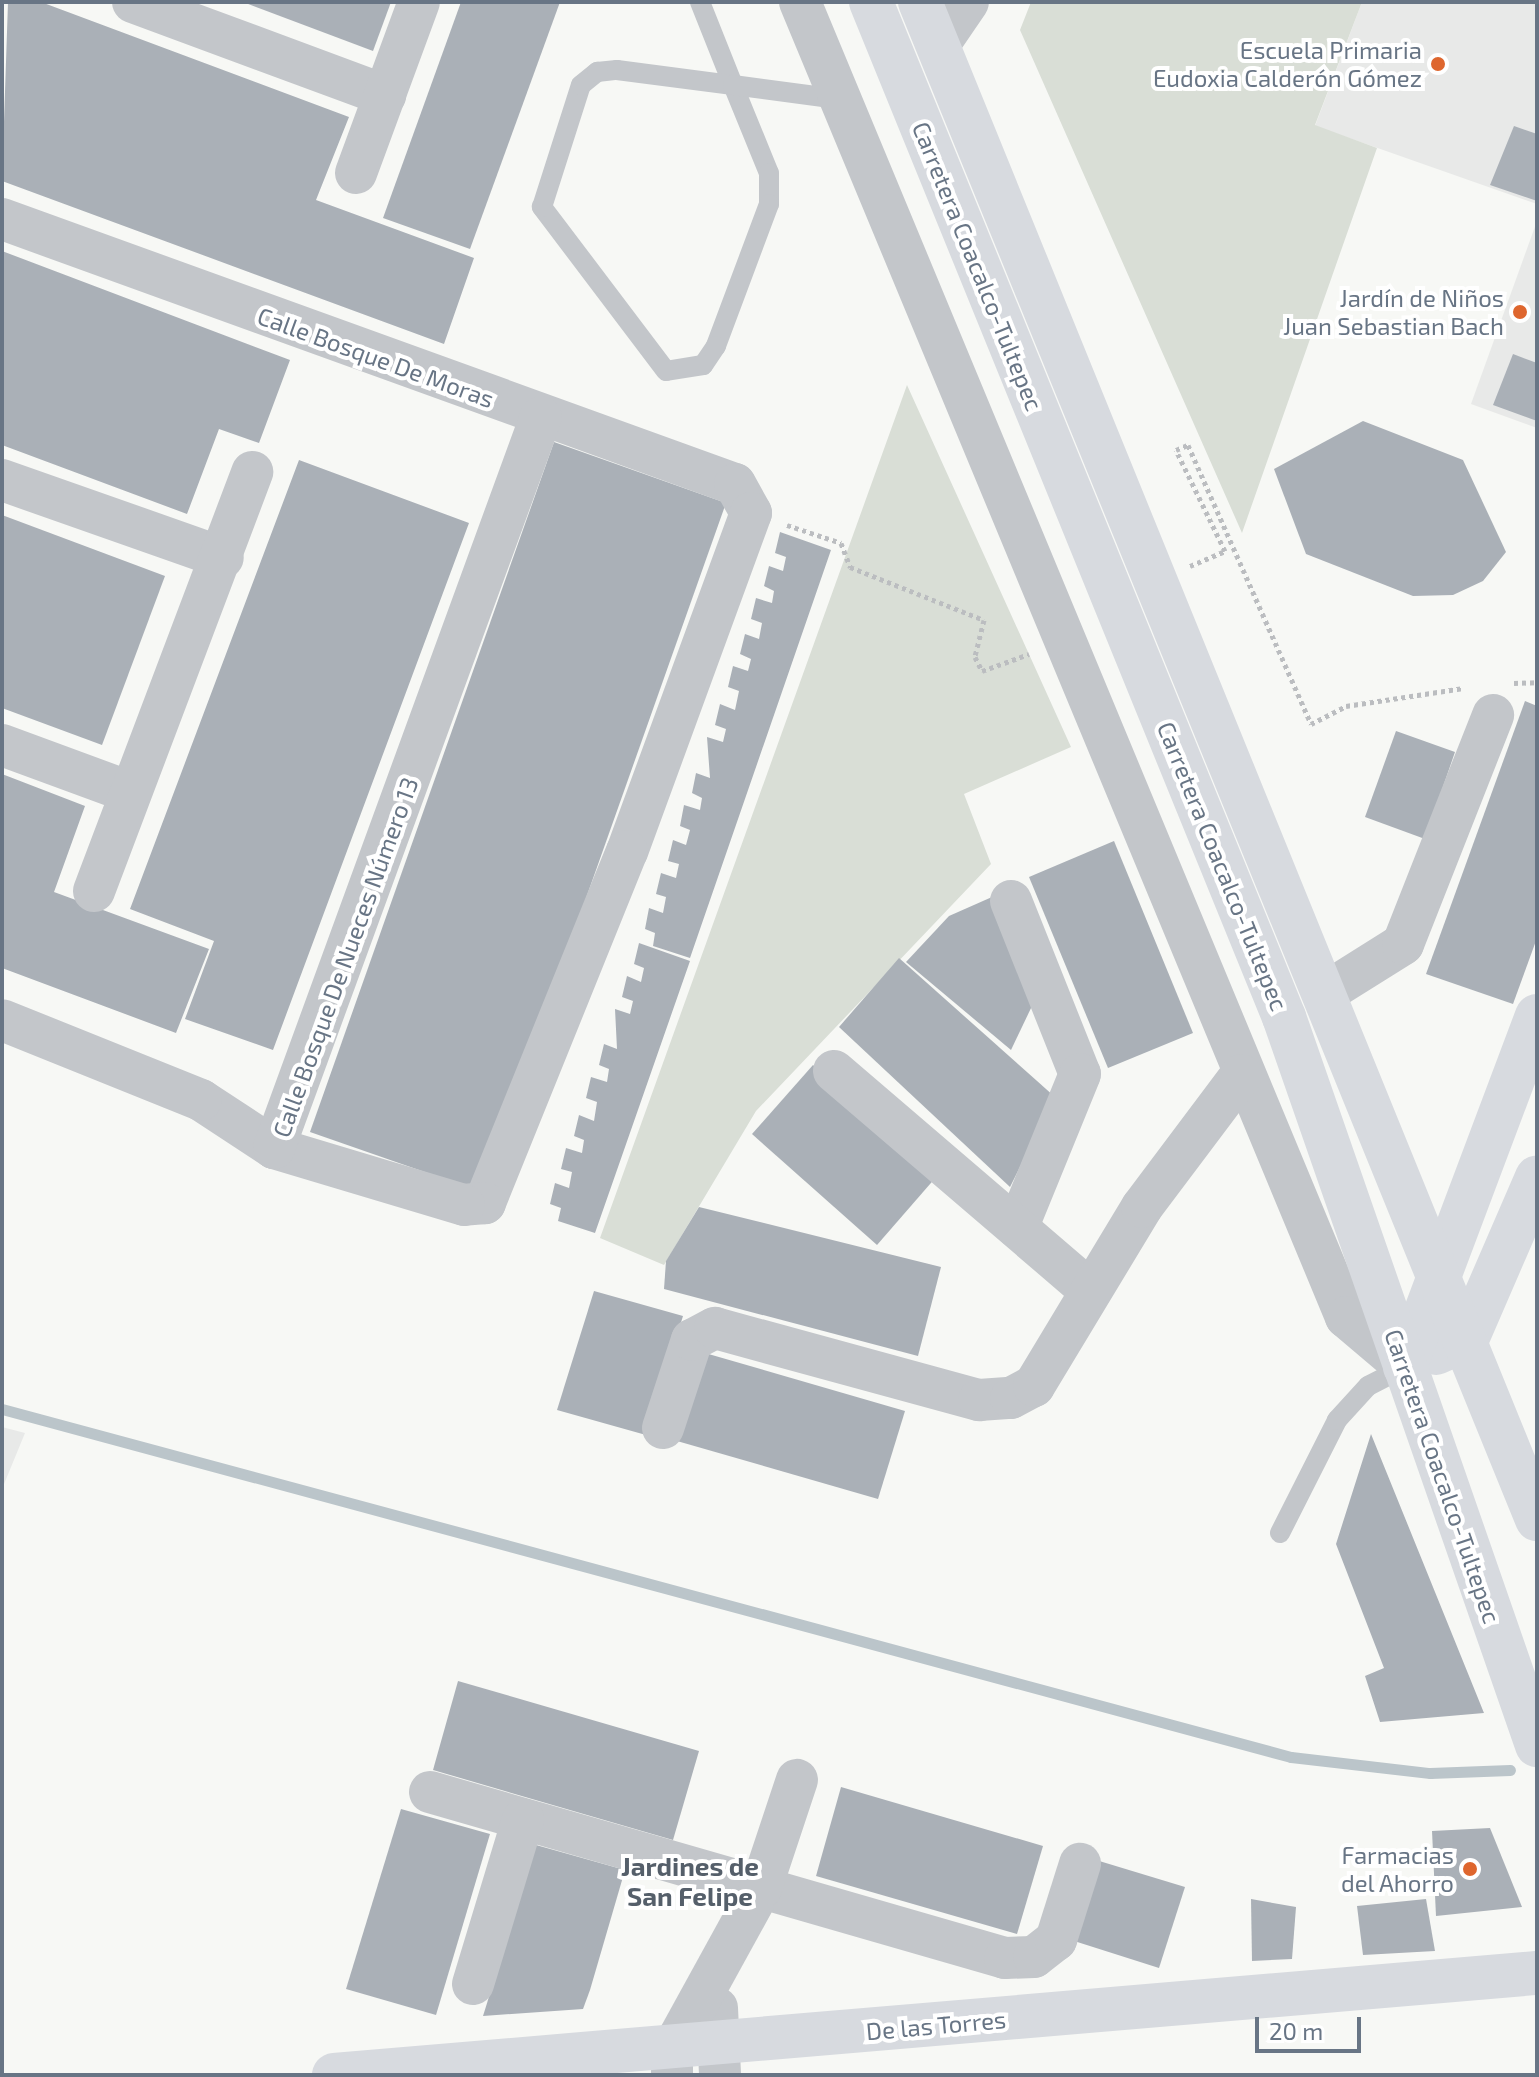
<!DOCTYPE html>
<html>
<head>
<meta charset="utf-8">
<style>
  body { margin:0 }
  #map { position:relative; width:1539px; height:2077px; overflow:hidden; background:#f7f8f5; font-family:"Exo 2",sans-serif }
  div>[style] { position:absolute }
  .built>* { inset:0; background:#e8e9e8 }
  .green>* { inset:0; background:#d9ded6 }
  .stream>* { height:11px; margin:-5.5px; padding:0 5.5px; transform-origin:5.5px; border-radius:5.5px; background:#bbc5ca }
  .building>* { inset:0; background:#aab0b7 }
  .path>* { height:5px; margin-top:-2.5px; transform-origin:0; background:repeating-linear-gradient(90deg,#bbbdc0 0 4px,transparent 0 8px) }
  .lane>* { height:20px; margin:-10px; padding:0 10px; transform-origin:10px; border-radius:10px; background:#c3c6ca }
  .street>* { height:42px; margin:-21px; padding:0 21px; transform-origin:21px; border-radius:21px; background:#c3c6ca }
  .secondary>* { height:44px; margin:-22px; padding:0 22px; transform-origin:22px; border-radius:22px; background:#d7dadf }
  .primary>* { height:44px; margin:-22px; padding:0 22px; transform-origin:22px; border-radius:22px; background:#d7dadf }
  .dots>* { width:22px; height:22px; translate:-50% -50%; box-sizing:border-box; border:4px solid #fff; border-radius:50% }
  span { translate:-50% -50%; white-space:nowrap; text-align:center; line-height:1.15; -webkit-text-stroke:8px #fff; paint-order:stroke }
  .poi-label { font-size:24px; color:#687585 }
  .right { translate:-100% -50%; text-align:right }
  .street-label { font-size:24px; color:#687585 }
  .neighbourhood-label { font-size:26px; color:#555f6a; font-weight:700 }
  .frame { position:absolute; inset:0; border:4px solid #687585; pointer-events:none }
  .scale { position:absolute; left:1255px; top:2017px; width:106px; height:36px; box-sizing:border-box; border:4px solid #687585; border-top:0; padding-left:10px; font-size:24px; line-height:28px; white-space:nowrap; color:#687585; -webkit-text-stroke:6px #fff; paint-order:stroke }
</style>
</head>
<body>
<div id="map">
  <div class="built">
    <i style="clip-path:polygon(1362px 2px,1537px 2px,1537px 204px,1315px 126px)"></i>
    <i style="clip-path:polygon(1537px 221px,1537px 428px,1471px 404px)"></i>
    <i style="clip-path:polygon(2px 1427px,25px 1433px,2px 1489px)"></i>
  </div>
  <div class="green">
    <i style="clip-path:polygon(1031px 2px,1362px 2px,1315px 125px,1377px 148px,1242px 533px,1020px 30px)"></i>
    <i style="clip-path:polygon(907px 385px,1071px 747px,964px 794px,991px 864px,756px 1111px,664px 1265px,600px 1238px)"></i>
  </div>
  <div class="stream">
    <i style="left:2px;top:1409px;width:1335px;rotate:15.11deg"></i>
    <i style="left:1291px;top:1757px;width:140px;rotate:6.6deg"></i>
    <i style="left:1430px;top:1773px;width:80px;rotate:-2.1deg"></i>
  </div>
  <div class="building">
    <i style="clip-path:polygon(8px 2px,41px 2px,349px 117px,316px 200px,474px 258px,444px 344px,2px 181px)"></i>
    <i style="clip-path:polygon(243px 2px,391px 2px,373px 51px)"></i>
    <i style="clip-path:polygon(461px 2px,560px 2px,470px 249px,383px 218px)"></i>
    <i style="clip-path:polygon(1514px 126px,1537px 134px,1537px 201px,1490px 185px)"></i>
    <i style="clip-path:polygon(2px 251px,290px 360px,259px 443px,219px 429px,187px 514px,2px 445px)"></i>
    <i style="clip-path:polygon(1513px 354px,1537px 363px,1537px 421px,1493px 405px)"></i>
    <i style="clip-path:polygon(1363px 421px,1463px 460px,1506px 552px,1483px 581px,1453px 595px,1413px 596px,1306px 554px,1274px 469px)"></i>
    <i style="clip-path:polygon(554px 442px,726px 503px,482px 1192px,310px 1132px)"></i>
    <i style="clip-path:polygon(299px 460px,469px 523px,273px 1050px,185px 1019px,214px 941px,130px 909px)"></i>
    <i style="clip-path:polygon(2px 515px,165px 576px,102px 745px,2px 708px)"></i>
    <i style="clip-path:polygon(780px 532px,831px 550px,690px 958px,653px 946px,655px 933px,645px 929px,649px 908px,663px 913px,666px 897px,656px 894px,661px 873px,676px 878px,679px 864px,668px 861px,673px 840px,686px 845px,690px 830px,680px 826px,684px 805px,700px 810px,702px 798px,692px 793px,696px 773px,710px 778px,707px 737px,723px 742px,726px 729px,715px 725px,720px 704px,735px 710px,739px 691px,728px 687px,733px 666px,748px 671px,751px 659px,740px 654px,745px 634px,759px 639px,762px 623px,751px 619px,756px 598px,772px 603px,774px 591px,764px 586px,769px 566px,783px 571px,786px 557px,775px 553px)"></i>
    <i style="clip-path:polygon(1525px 701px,1537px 706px,1537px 938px,1513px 1004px,1426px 974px)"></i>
    <i style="clip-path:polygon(1396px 731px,1455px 752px,1425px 839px,1365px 817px)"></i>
    <i style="clip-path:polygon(2px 774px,85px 806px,54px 892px,209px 949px,176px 1033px,2px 968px)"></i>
    <i style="clip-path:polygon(1114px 841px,1193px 1033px,1108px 1068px,1029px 877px)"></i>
    <i style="clip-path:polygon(992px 897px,1032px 1006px,1011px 1050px,906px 962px,949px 916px)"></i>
    <i style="clip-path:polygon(639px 943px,690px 961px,595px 1233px,558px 1221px,561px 1208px,550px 1204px,555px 1183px,569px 1188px,572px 1172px,561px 1169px,566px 1148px,582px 1153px,584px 1140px,574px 1136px,579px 1115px,594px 1121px,597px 1102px,586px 1098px,591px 1077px,607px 1082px,609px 1069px,599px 1065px,604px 1044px,617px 1049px,615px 1009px,630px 1014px,633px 1001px,622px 997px,627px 976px,641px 982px,644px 968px,634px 964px)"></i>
    <i style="clip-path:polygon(899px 958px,1055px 1097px,1010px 1187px,839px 1027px)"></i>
    <i style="clip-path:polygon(813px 1065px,937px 1176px,877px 1245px,752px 1134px)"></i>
    <i style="clip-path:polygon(699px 1207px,941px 1267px,918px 1356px,664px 1289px,666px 1261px)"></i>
    <i style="clip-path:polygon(594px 1291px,683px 1316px,646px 1435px,557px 1410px)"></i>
    <i style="clip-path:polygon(705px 1353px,905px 1411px,878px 1499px,677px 1441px)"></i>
    <i style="clip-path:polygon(1371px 1434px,1484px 1713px,1380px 1722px,1365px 1676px,1384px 1668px,1336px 1544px)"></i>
    <i style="clip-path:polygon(458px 1681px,699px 1751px,673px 1840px,433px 1770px)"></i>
    <i style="clip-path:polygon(841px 1787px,1043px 1846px,1017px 1934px,816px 1876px)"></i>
    <i style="clip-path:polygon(401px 1809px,490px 1834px,436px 2015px,346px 1989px)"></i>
    <i style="clip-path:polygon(1490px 1828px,1522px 1907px,1436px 1916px,1432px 1831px)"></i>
    <i style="clip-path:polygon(536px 1845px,625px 1870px,590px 1990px,583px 2009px,483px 2016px)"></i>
    <i style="clip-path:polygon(1096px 1860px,1185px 1887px,1159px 1968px,1071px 1940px)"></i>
    <i style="clip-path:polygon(1251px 1899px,1296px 1907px,1292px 1959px,1252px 1961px)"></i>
    <i style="clip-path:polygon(1426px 1899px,1435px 1951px,1363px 1955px,1357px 1906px)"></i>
  </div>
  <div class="path">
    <i style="left:787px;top:525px;width:57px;rotate:18.4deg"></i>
    <i style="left:841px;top:543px;width:26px;rotate:69deg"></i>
    <i style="left:850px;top:567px;width:144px;rotate:21.6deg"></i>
    <i style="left:984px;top:620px;width:38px;rotate:104deg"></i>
    <i style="left:975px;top:657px;width:16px;rotate:63deg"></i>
    <i style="left:982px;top:671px;width:50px;rotate:-19.9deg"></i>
    <i style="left:1190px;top:566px;width:38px;rotate:-23deg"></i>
    <i style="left:1225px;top:551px;width:112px;rotate:-115.9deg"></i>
    <i style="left:1176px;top:450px;width:13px;rotate:-23deg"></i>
    <i style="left:1188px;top:445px;width:305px;rotate:66.2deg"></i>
    <i style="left:1311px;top:724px;width:39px;rotate:-27deg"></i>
    <i style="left:1346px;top:706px;width:119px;rotate:-8.7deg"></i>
    <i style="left:1514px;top:683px;width:23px;rotate:-2deg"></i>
  </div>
  <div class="lane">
    <i style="left:700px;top:2px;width:89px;rotate:68.3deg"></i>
    <i style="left:733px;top:85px;width:95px;rotate:67.8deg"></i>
    <i style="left:769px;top:173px;width:31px;rotate:90deg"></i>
    <i style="left:769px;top:204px;width:152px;rotate:110.5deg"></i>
    <i style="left:716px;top:346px;width:23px;rotate:124deg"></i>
    <i style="left:703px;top:365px;width:37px;rotate:171deg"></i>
    <i style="left:666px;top:371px;width:206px;rotate:-127.1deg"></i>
    <i style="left:542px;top:207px;width:128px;rotate:-72.3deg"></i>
    <i style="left:581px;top:85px;width:21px;rotate:-39deg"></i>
    <i style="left:597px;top:72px;width:20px;rotate:-6deg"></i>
    <i style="left:617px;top:70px;width:117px;rotate:7.4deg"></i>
    <i style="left:733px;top:85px;width:106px;rotate:7.6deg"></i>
    <i style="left:1280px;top:1533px;width:127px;rotate:-63.2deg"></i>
    <i style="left:1337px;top:1420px;width:46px;rotate:-47.6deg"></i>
    <i style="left:1368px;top:1386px;width:42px;rotate:-27.2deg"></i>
  </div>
  <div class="street">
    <i style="left:133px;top:2px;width:269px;rotate:20.3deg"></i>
    <i style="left:800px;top:2px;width:1424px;rotate:67.45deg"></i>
    <i style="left:1346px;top:1317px;width:77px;rotate:40.3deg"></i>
    <i style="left:938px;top:46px;width:53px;rotate:-55.7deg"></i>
    <i style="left:356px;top:173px;width:182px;rotate:-69.8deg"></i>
    <i style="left:2px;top:219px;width:779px;rotate:19.88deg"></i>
    <i style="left:735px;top:484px;width:33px;rotate:61deg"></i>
    <i style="left:751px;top:513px;width:360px;rotate:110.1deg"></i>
    <i style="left:627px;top:851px;width:380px;rotate:112deg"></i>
    <i style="left:485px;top:1203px;width:21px;rotate:175deg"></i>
    <i style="left:464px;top:1205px;width:198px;rotate:-163.3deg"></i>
    <i style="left:274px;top:1148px;width:87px;rotate:-146.7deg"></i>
    <i style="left:201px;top:1100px;width:214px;rotate:-158.1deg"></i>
    <i style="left:2px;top:480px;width:234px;rotate:19.4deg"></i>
    <i style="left:2px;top:745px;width:136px;rotate:20.2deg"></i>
    <i style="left:94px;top:891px;width:448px;rotate:-69.3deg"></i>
    <i style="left:1011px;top:901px;width:186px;rotate:68.3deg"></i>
    <i style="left:1080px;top:1074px;width:166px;rotate:112.2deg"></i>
    <i style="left:1325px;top:993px;width:92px;rotate:-32.1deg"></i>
    <i style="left:1403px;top:944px;width:246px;rotate:-68.5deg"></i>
    <i style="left:834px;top:1071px;width:338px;rotate:40.6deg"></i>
    <i style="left:274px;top:1148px;width:778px;rotate:-69.94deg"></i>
    <i style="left:663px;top:1428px;width:93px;rotate:-71.8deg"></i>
    <i style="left:692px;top:1340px;width:26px;rotate:-28deg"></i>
    <i style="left:715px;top:1328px;width:274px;rotate:15.3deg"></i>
    <i style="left:979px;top:1400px;width:32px;rotate:-4deg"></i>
    <i style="left:1011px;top:1398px;width:26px;rotate:-28deg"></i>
    <i style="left:1034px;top:1386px;width:209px;rotate:-58.9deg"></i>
    <i style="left:1142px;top:1207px;width:165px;rotate:-53.1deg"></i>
    <i style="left:430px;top:1792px;width:598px;rotate:16.1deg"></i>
    <i style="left:1005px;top:1958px;width:29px;rotate:-2deg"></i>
    <i style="left:1034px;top:1957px;width:28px;rotate:-38deg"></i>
    <i style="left:1056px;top:1940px;width:80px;rotate:-72.5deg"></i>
    <i style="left:473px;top:1984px;width:172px;rotate:-73.1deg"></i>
    <i style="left:717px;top:2008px;width:67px;rotate:87.4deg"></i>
    <i style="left:672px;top:2075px;width:25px;rotate:-90deg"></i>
    <i style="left:672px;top:2050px;width:185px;rotate:-61.2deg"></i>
    <i style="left:761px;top:1888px;width:114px;rotate:-71.6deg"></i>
  </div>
  <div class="secondary">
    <i style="left:1436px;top:1353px;width:34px;rotate:-24deg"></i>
    <i style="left:1467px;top:1339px;width:176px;rotate:-66.6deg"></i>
    <i style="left:1405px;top:1367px;width:375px;rotate:-69.4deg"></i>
    <i style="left:334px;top:2075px;width:1207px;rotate:-4.85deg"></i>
  </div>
  <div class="primary">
    <i style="left:871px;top:2px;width:1096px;rotate:67.86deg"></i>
    <i style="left:1284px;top:1017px;width:771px;rotate:70.84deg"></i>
    <i style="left:920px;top:2px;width:1638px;rotate:67.87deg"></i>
  </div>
  <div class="dots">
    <i style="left:1438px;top:64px;background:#de662e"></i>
    <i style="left:1520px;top:312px;background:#de662e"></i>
    <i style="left:1470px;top:1869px;background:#de662e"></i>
  </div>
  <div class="poi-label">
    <span class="right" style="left:1422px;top:64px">Escuela Primaria<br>Eudoxia Calderón Gómez</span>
    <span class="right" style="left:1504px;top:312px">Jardín de Niños<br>Juan Sebastian Bach</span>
    <span class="right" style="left:1454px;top:1869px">Farmacias<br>del Ahorro</span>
  </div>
  <div class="street-label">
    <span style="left:978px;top:266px;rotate:68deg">Carretera Coacalco-Tultepec</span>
    <span style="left:376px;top:357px;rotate:20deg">Calle Bosque De Moras</span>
    <span style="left:1223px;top:866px;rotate:68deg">Carretera Coacalco-Tultepec</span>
    <span style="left:345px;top:957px;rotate:-70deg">Calle Bosque De Nueces Número 13</span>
    <span style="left:1443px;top:1476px;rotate:71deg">Carretera Coacalco-Tultepec</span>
    <span style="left:936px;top:2025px;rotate:-5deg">De las Torres</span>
  </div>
  <div class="neighbourhood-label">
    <span style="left:690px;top:1881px">Jardines de<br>San Felipe</span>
  </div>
  <div class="frame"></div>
  <div class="scale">20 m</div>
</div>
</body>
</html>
